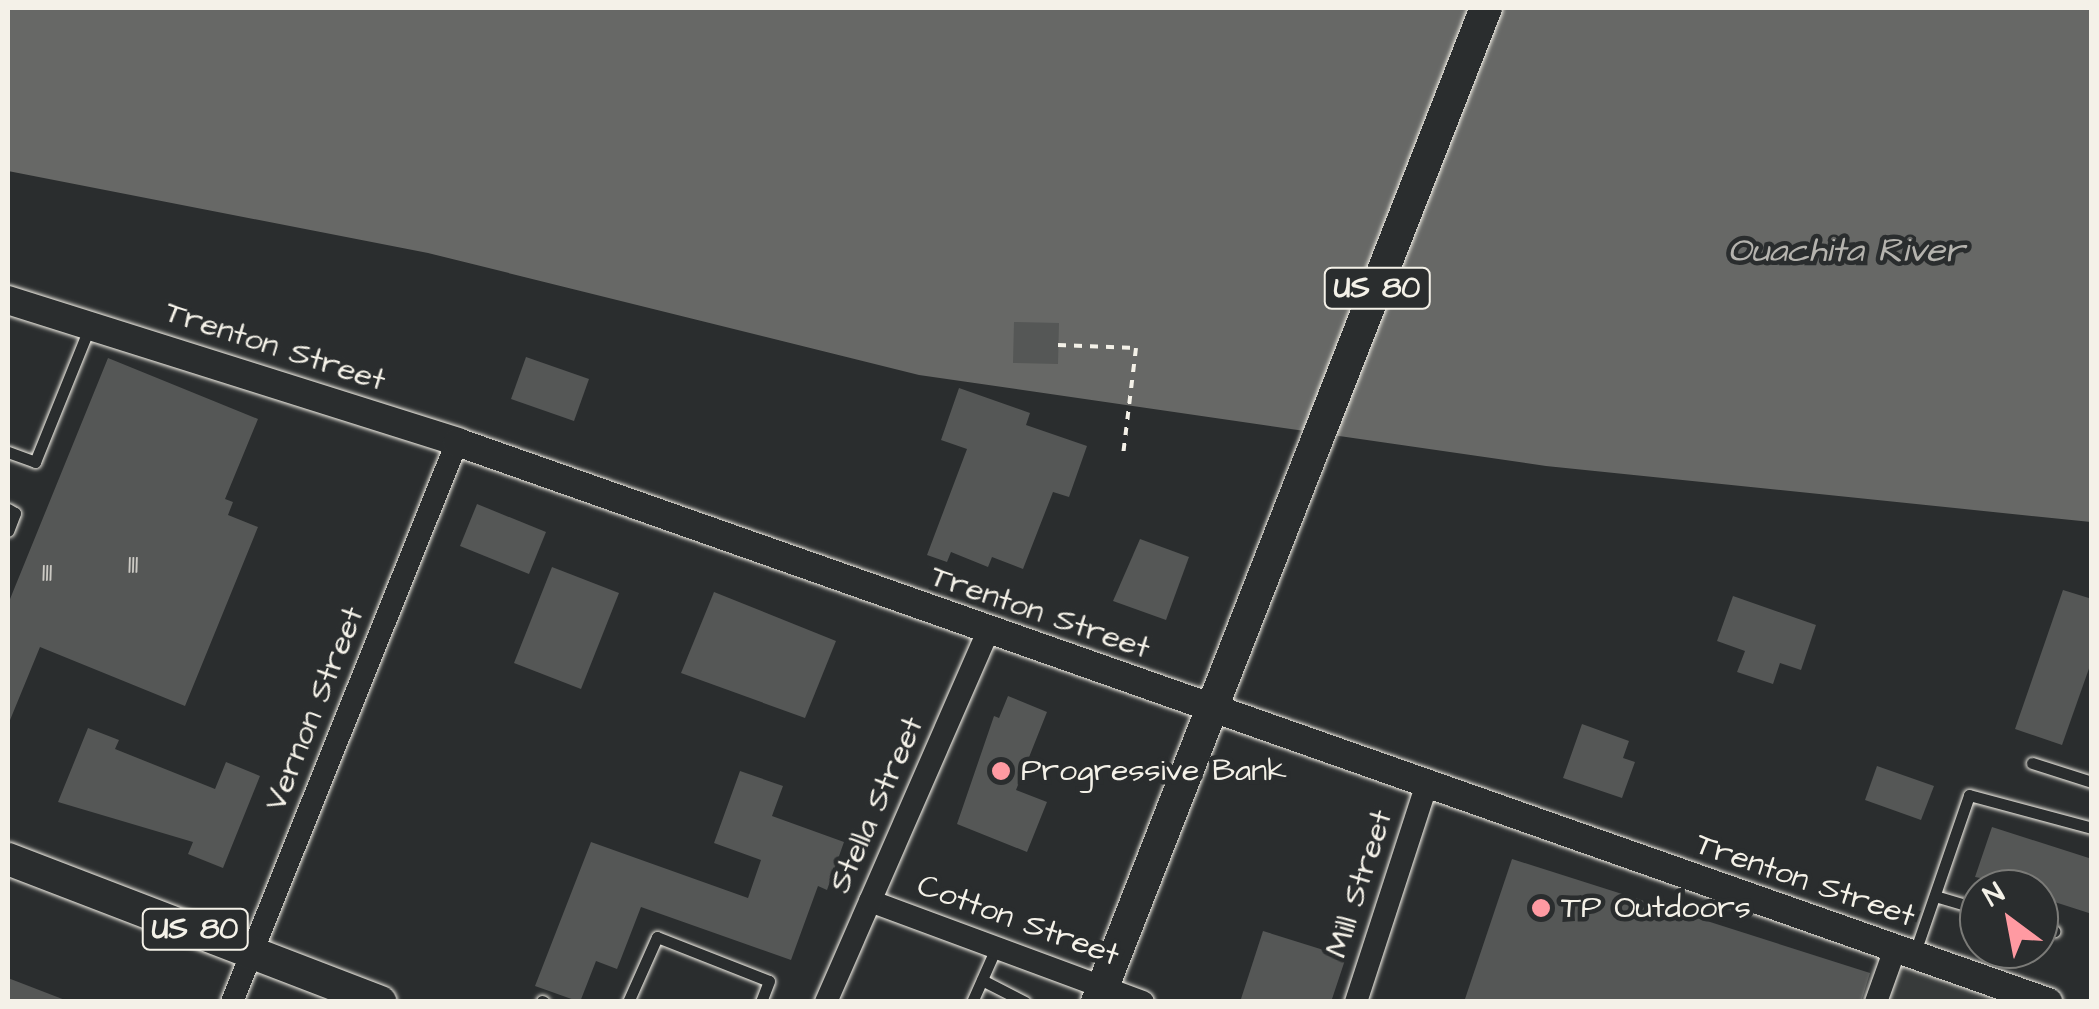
<!DOCTYPE html>
<html>
<head>
<meta charset="utf-8">
<style>
  body { margin:0 }
  #map { position:relative; width:2099px; height:1009px; overflow:hidden; background:#2a2d2e; font-family:"Architects Daughter",sans-serif }
  div>[style] { position:absolute }
  .built>* { inset:0; background:#373a3a }
  .water>* { inset:0; background:#676866 }
  .building>* { inset:0; background:#555756 }
  .path>* { height:4px; margin-top:-2px; transform-origin:0; background:repeating-linear-gradient(90deg,#f4f1e8 0 8px,transparent 0 16px) }
  .roads { filter:drop-shadow(0 0 2px #f4f1e8) drop-shadow(0 0 2px #f4f1e8) }
  .service>* { height:11px; margin:-5.5px; padding:0 5.5px; transform-origin:5.5px; border-radius:5.5px; background:#2a2d2e }
  .minor>* { height:22px; margin:-11px; padding:0 11px; transform-origin:11px; border-radius:11px; background:#2a2d2e }
  .tertiary>* { height:28px; margin:-14px; padding:0 14px; transform-origin:14px; border-radius:14px; background:#2a2d2e }
  .primary>* { height:32px; margin:-16px; padding:0 16px; transform-origin:16px; border-radius:16px; background:#2a2d2e }
  .dots>* { width:28px; height:28px; translate:-50% -50%; box-sizing:border-box; border:5px solid #2a2d2e; border-radius:50% }
  span { translate:-50% -50%; white-space:nowrap; text-align:center; line-height:1.15; -webkit-text-stroke:9px #2a2d2e; paint-order:stroke }
  .number-label { font-size:28px; color:#cccac4 }
  .number-label span { -webkit-text-stroke-width:0 }
  .shield-label span { padding:2px 8px; background:#2a2d2e; border:2px solid; border-radius:8px; -webkit-text-stroke-width:0 }
  .shield-label { font-size:30px; color:#f4f1e8; font-weight:700 }
  .street-label { font-size:32px; color:#f4f1e8 }
  .poi-label { font-size:32px; color:#f4f1e8 }
  .left { translate:0 -50%; text-align:left }
  .water-label { font-size:35px; color:#b5b3ae; font-style:italic }
  .frame { position:absolute; inset:0; border:10px solid #f4f1e8; pointer-events:none }
  .north { position:absolute; left:1959px; top:869px; width:100px; height:100px; box-sizing:border-box; background:#2a2d2e; border:2px solid #7b7b78; border-radius:50%; rotate:328deg; font-size:28px; font-weight:700; line-height:40px; text-align:center; color:#f4f1e8 }
  .north::after { content:''; display:block; margin:auto; width:35px; height:45px; background:#ff9aa2; clip-path:polygon(50% 0,100% 100%,50% 72%,0 100%) }
</style>
</head>
<body>
<div id="map">
  <div class="built">
    <i style="clip-path:polygon(1895px 949px,2048px 1002px,1876px 1002px)"></i>
  </div>
  <div class="water">
    <i style="clip-path:polygon(8px 8px,2091px 8px,2091px 522px,1546px 466px,919px 375px,428px 253px,8px 171px)"></i>
  </div>
  <div class="building">
    <i style="clip-path:polygon(1014px 322px,1059px 323px,1058px 364px,1013px 363px)"></i>
    <i style="clip-path:polygon(526px 357px,589px 379px,574px 421px,511px 399px)"></i>
    <i style="clip-path:polygon(108px 358px,258px 419px,225px 499px,233px 502px,228px 515px,258px 527px,185px 706px,40px 647px,8px 725px,8px 604px)"></i>
    <i style="clip-path:polygon(959px 388px,1030px 413px,1026px 425px,1087px 446px,1069px 497px,1053px 492px,1023px 569px,992px 557px,988px 567px,951px 552px,947px 562px,927px 555px,967px 449px,941px 440px)"></i>
    <i style="clip-path:polygon(477px 504px,546px 532px,529px 574px,460px 546px)"></i>
    <i style="clip-path:polygon(1140px 539px,1189px 557px,1166px 620px,1113px 601px)"></i>
    <i style="clip-path:polygon(552px 567px,619px 593px,581px 689px,514px 663px)"></i>
    <i style="clip-path:polygon(2063px 590px,2092px 599px,2092px 660px,2062px 745px,2015px 729px)"></i>
    <i style="clip-path:polygon(714px 592px,836px 641px,805px 718px,681px 673px)"></i>
    <i style="clip-path:polygon(1733px 596px,1816px 625px,1801px 670px,1780px 663px,1773px 684px,1737px 672px,1745px 651px,1717px 641px)"></i>
    <i style="clip-path:polygon(1008px 696px,1047px 712px,1016px 790px,1047px 802px,1027px 852px,957px 824px,994px 716px,999px 718px)"></i>
    <i style="clip-path:polygon(1582px 724px,1629px 741px,1623px 758px,1635px 762px,1622px 798px,1563px 778px)"></i>
    <i style="clip-path:polygon(88px 728px,119px 740px,115px 749px,215px 789px,226px 762px,260px 776px,223px 868px,188px 854px,193px 842px,58px 802px)"></i>
    <i style="clip-path:polygon(1877px 766px,1934px 786px,1921px 820px,1865px 800px)"></i>
    <i style="clip-path:polygon(740px 771px,783px 786px,772px 816px,844px 842px,827px 890px,818px 886px,791px 960px,641px 907px,617px 969px,596px 961px,580px 1002px,535px 986px,591px 842px,748px 898px,761px 860px,714px 843px)"></i>
    <i style="clip-path:polygon(1992px 827px,2092px 859px,2092px 914px,2039px 897px,2039px 889px,1975px 877px)"></i>
    <i style="clip-path:polygon(1512px 859px,1870px 973px,1861px 1002px,1464px 1002px)"></i>
    <i style="clip-path:polygon(1263px 931px,1346px 957px,1331px 1002px,1240px 1002px)"></i>
    <i style="clip-path:polygon(8px 978px,65px 1000px,65px 1002px,8px 1002px)"></i>
  </div>
  <div class="path">
    <i style="left:1058px;top:345px;width:78px;rotate:2.2deg"></i>
    <i style="left:1136px;top:348px;width:109px;rotate:96.9deg"></i>
  </div>
  <div class="roads">
    <div class="service">
      <i style="left:8px;top:452px;width:29px;rotate:20deg"></i>
      <i style="left:35px;top:462px;width:147px;rotate:-68deg"></i>
      <i style="left:8px;top:509px;width:8px;rotate:30deg"></i>
      <i style="left:15px;top:513px;width:19px;rotate:111deg"></i>
      <i style="left:2032px;top:763px;width:63px;rotate:17.6deg"></i>
      <i style="left:1935px;top:896px;width:46px;rotate:16.5deg"></i>
      <i style="left:2039px;top:927px;width:16px;rotate:15deg"></i>
      <i style="left:1914px;top:955px;width:169px;rotate:-71deg"></i>
      <i style="left:1969px;top:795px;width:127px;rotate:15deg"></i>
      <i style="left:982px;top:980px;width:48px;rotate:27.1deg"></i>
      <i style="left:542px;top:1001px;width:2px;rotate:27deg"></i>
      <i style="left:628px;top:1002px;width:71px;rotate:-66deg"></i>
      <i style="left:657px;top:937px;width:120px;rotate:21.4deg"></i>
      <i style="left:769px;top:981px;width:22px;rotate:111deg"></i>
      <i style="left:972px;top:1002px;width:59px;rotate:-66deg"></i>
    </div>
    <div class="minor">
      <i style="left:870px;top:901px;width:291px;rotate:20.3deg"></i>
      <i style="left:232px;top:1002px;width:604px;rotate:-68.11deg"></i>
      <i style="left:826px;top:1002px;width:403px;rotate:-66.4deg"></i>
      <i style="left:1356px;top:1002px;width:226px;rotate:-72deg"></i>
      <i style="left:1876px;top:1002px;width:56px;rotate:-70.3deg"></i>
    </div>
    <div class="tertiary">
      <i style="left:8px;top:300px;width:471px;rotate:17.5deg"></i>
      <i style="left:457px;top:442px;width:1687px;rotate:19.39deg"></i>
    </div>
    <div class="primary">
      <i style="left:8px;top:859px;width:399px;rotate:21deg"></i>
      <i style="left:1097px;top:1002px;width:1067px;rotate:-68.63deg"></i>
    </div>
  </div>
  <div class="dots">
    <i style="left:1001px;top:771px;background:#ff9aa2"></i>
    <i style="left:1541px;top:908px;background:#ff9aa2"></i>
  </div>
  <div class="number-label">
    <span style="left:133px;top:565px">111</span>
    <span style="left:47px;top:573px">111</span>
  </div>
  <div class="shield-label">
    <span style="left:1377px;top:288px">US 80</span>
    <span style="left:195px;top:929px">US 80</span>
  </div>
  <div class="street-label">
    <span style="left:275px;top:347px;rotate:18deg">Trenton Street</span>
    <span style="left:1040px;top:613px;rotate:19deg">Trenton Street</span>
    <span style="left:315px;top:709px;rotate:-68deg">Vernon Street</span>
    <span style="left:877px;top:805px;rotate:-66deg">Stella Street</span>
    <span style="left:1805px;top:881px;rotate:19deg">Trenton Street</span>
    <span style="left:1360px;top:884px;rotate:-72deg">Mill Street</span>
    <span style="left:1018px;top:921px;rotate:20deg">Cotton Street</span>
  </div>
  <div class="poi-label">
    <span class="left" style="left:1021px;top:771px">Progressive Bank</span>
    <span class="left" style="left:1561px;top:908px">TP Outdoors</span>
  </div>
  <div class="water-label">
    <span style="left:1846px;top:251px">Ouachita River</span>
  </div>
  <div class="frame"></div>
  <div class="north">N</div>
</div>
</body>
</html>
